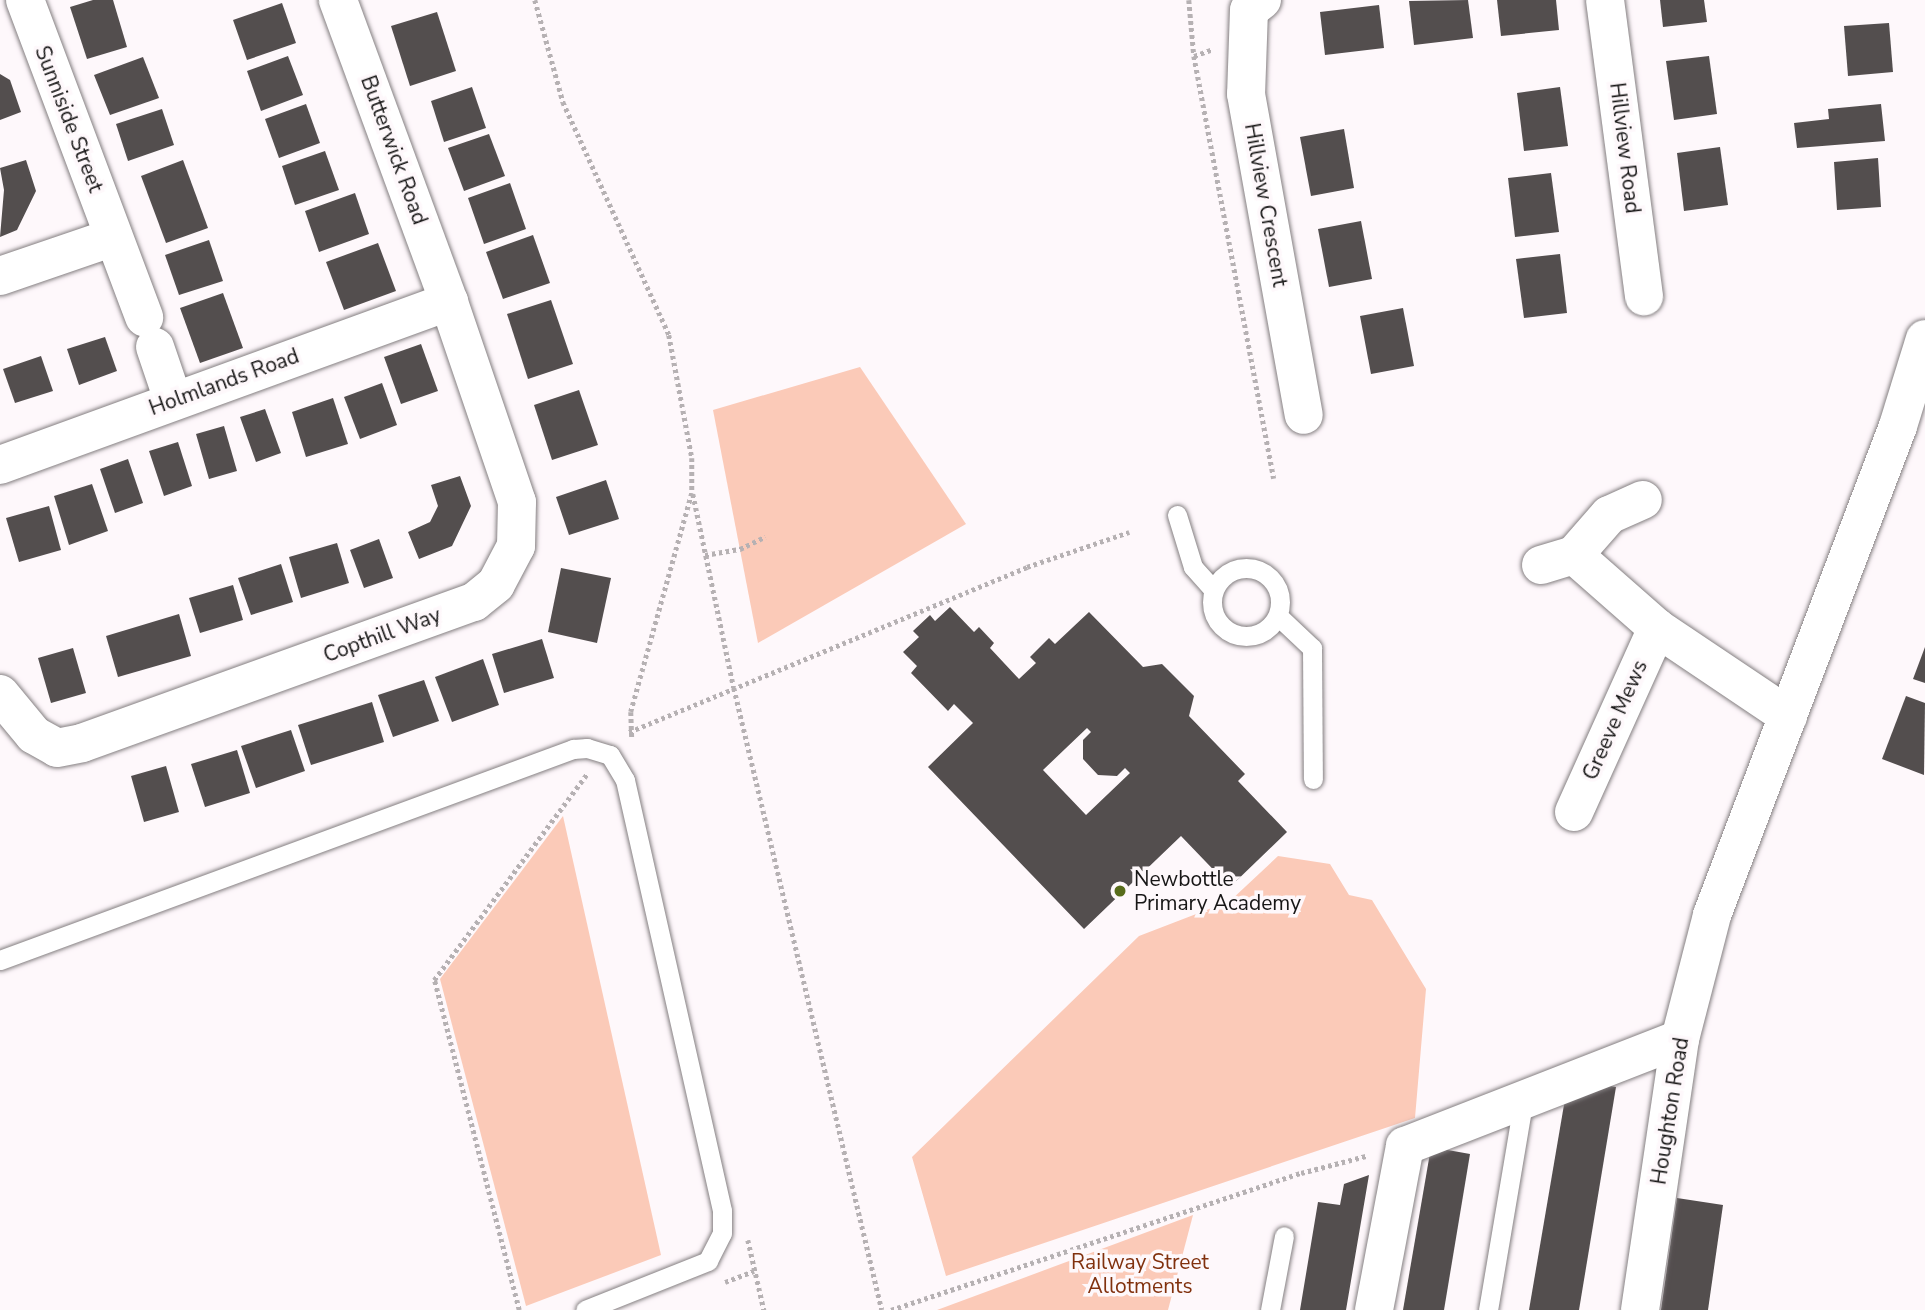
<!DOCTYPE html>
<html>
<head>
<meta charset="utf-8">
<style>
  body { margin:0 }
  #map { position:relative; width:1925px; height:1310px; overflow:hidden; background:#fef8fb; font-family:"Nunito Sans",sans-serif }
  div>[style] { position:absolute }
  .green>* { inset:0; background:#fbcab8 }
  .building>* { inset:0; background:#534e4e }
  .path>* { height:4.5px; margin-top:-2.25px; transform-origin:0; background:repeating-linear-gradient(90deg,#b6b1b3 0 3.5px,transparent 0 7px) }
  .roads { filter:drop-shadow(0 0 2px #847f81) drop-shadow(0 0 2px #847f81) }
  .lane>* { height:19px; margin:-9.5px; padding:0 9.5px; transform-origin:9.5px; border-radius:9.5px; background:#fff }
  .lane>.ring { margin:-9.5px; padding:0; box-sizing:content-box; background:none; border:19px solid #fff; border-radius:50% }
  .street>* { height:38px; margin:-19px; padding:0 19px; transform-origin:19px; border-radius:19px; background:#fff }
  .primary>* { height:38px; margin:-19px; padding:0 19px; transform-origin:19px; border-radius:19px; background:#fff }
  .dots>* { width:19px; height:19px; translate:-50% -50%; box-sizing:border-box; border:4px solid #fef8fb; border-radius:50% }
  span { translate:-50% -50%; white-space:nowrap; text-align:center; line-height:1.15; -webkit-text-stroke:7px #fef8fb; paint-order:stroke }
  .street-label { font-size:21px; color:#171616 }
  .poi-label { font-size:21px; color:#171616 }
  .left { translate:0 -50%; text-align:left }
  .park-label { font-size:21px; color:#81310e }
</style>
</head>
<body>
<div id="map">
  <div class="green">
    <i style="clip-path:polygon(860px 367px,966px 524px,758px 643px,713px 410px)"></i>
    <i style="clip-path:polygon(563px 816px,661px 1255px,526px 1306px,440px 979px)"></i>
    <i style="clip-path:polygon(1278px 856px,1330px 864px,1349px 895px,1372px 900px,1426px 989px,1415px 1118px,946px 1276px,912px 1157px,1139px 936px,1230px 901px)"></i>
    <i style="clip-path:polygon(1193px 1215px,1168px 1310px,937px 1310px)"></i>
  </div>
  <div class="building">
    <i style="clip-path:polygon(93px 0,113px 0,127px 47px,87px 59px,70px 7px)"></i>
    <i style="clip-path:polygon(1468px 0,1473px 38px,1414px 45px,1409px 1px)"></i>
    <i style="clip-path:polygon(1497px 0,1556px 0,1559px 30px,1501px 36px)"></i>
    <i style="clip-path:polygon(1660px 0,1704px 0,1707px 22px,1663px 27px)"></i>
    <i style="clip-path:polygon(282px 3px,296px 43px,247px 60px,233px 20px)"></i>
    <i style="clip-path:polygon(1379px 5px,1384px 48px,1325px 55px,1320px 12px)"></i>
    <i style="clip-path:polygon(437px 12px,456px 71px,410px 86px,391px 26px)"></i>
    <i style="clip-path:polygon(1889px 23px,1893px 72px,1848px 76px,1844px 26px)"></i>
    <i style="clip-path:polygon(288px 56px,303px 95px,261px 111px,247px 71px)"></i>
    <i style="clip-path:polygon(1709px 56px,1717px 114px,1674px 120px,1666px 61px)"></i>
    <i style="clip-path:polygon(143px 57px,159px 98px,110px 115px,94px 75px)"></i>
    <i style="clip-path:polygon(0 74px,10px 80px,21px 112px,0 120px)"></i>
    <i style="clip-path:polygon(472px 87px,486px 128px,444px 142px,431px 101px)"></i>
    <i style="clip-path:polygon(1560px 87px,1568px 146px,1524px 151px,1517px 93px)"></i>
    <i style="clip-path:polygon(306px 104px,320px 143px,279px 158px,265px 119px)"></i>
    <i style="clip-path:polygon(1881px 104px,1885px 141px,1797px 148px,1794px 123px,1829px 119px,1828px 109px)"></i>
    <i style="clip-path:polygon(162px 109px,174px 145px,128px 161px,116px 124px)"></i>
    <i style="clip-path:polygon(1344px 129px,1354px 188px,1311px 196px,1300px 137px)"></i>
    <i style="clip-path:polygon(489px 134px,505px 176px,464px 191px,448px 148px)"></i>
    <i style="clip-path:polygon(1720px 147px,1728px 205px,1684px 211px,1677px 153px)"></i>
    <i style="clip-path:polygon(325px 151px,339px 190px,295px 205px,282px 166px)"></i>
    <i style="clip-path:polygon(1878px 158px,1881px 207px,1837px 210px,1834px 162px)"></i>
    <i style="clip-path:polygon(26px 160px,36px 191px,17px 230px,0 237px,4px 190px,0 168px)"></i>
    <i style="clip-path:polygon(183px 160px,208px 228px,166px 243px,141px 176px)"></i>
    <i style="clip-path:polygon(1551px 173px,1559px 232px,1515px 237px,1508px 178px)"></i>
    <i style="clip-path:polygon(510px 183px,526px 229px,484px 244px,468px 198px)"></i>
    <i style="clip-path:polygon(355px 193px,369px 234px,319px 252px,305px 211px)"></i>
    <i style="clip-path:polygon(1361px 221px,1372px 279px,1329px 287px,1318px 229px)"></i>
    <i style="clip-path:polygon(533px 235px,550px 283px,503px 299px,486px 252px)"></i>
    <i style="clip-path:polygon(209px 240px,223px 281px,179px 295px,165px 255px)"></i>
    <i style="clip-path:polygon(378px 243px,396px 291px,344px 310px,326px 262px)"></i>
    <i style="clip-path:polygon(1560px 254px,1567px 313px,1524px 318px,1516px 259px)"></i>
    <i style="clip-path:polygon(223px 293px,243px 348px,200px 363px,180px 308px)"></i>
    <i style="clip-path:polygon(551px 300px,573px 364px,528px 379px,507px 314px)"></i>
    <i style="clip-path:polygon(1403px 308px,1414px 366px,1371px 374px,1360px 316px)"></i>
    <i style="clip-path:polygon(105px 337px,117px 371px,79px 385px,67px 349px)"></i>
    <i style="clip-path:polygon(421px 344px,438px 391px,401px 404px,384px 357px)"></i>
    <i style="clip-path:polygon(41px 356px,53px 391px,15px 403px,3px 369px)"></i>
    <i style="clip-path:polygon(382px 383px,397px 425px,360px 439px,344px 397px)"></i>
    <i style="clip-path:polygon(579px 390px,598px 445px,552px 460px,534px 405px)"></i>
    <i style="clip-path:polygon(333px 398px,348px 444px,306px 457px,292px 412px)"></i>
    <i style="clip-path:polygon(265px 409px,281px 453px,256px 462px,240px 417px)"></i>
    <i style="clip-path:polygon(224px 426px,237px 471px,209px 479px,196px 434px)"></i>
    <i style="clip-path:polygon(178px 442px,192px 486px,164px 496px,149px 451px)"></i>
    <i style="clip-path:polygon(128px 459px,143px 503px,115px 513px,100px 469px)"></i>
    <i style="clip-path:polygon(460px 476px,471px 506px,452px 546px,419px 559px,408px 532px,430px 522px,438px 506px,431px 485px)"></i>
    <i style="clip-path:polygon(606px 480px,619px 519px,569px 535px,556px 497px)"></i>
    <i style="clip-path:polygon(92px 484px,108px 531px,69px 545px,54px 496px)"></i>
    <i style="clip-path:polygon(49px 506px,61px 550px,19px 562px,6px 518px)"></i>
    <i style="clip-path:polygon(379px 539px,393px 578px,364px 588px,350px 550px)"></i>
    <i style="clip-path:polygon(337px 543px,349px 583px,301px 598px,289px 557px)"></i>
    <i style="clip-path:polygon(281px 564px,293px 602px,251px 615px,238px 578px)"></i>
    <i style="clip-path:polygon(561px 568px,611px 578px,597px 643px,548px 632px)"></i>
    <i style="clip-path:polygon(233px 585px,243px 620px,200px 633px,189px 598px)"></i>
    <i style="clip-path:polygon(evenodd,950px 607px,974px 632px,979px 627px,994px 643px,990px 648px,1019px 679px,1036px 663px,1030px 657px,1049px 638px,1055px 644px,1089px 612px,1143px 667px,1162px 664px,1194px 696px,1189px 716px,1245px 774px,1238px 781px,1287px 832px,1230px 887px,1181px 836px,1084px 929px,928px 767px,973px 723px,954px 704px,948px 711px,911px 673px,917px 666px,903px 652px,919px 637px,913px 631px,930px 615px,935px 621px,950px 607px,1087px 728px,1091px 732px,1083px 740px,1083px 759px,1098px 775px,1117px 776px,1125px 768px,1130px 773px,1086px 815px,1043px 770px,1087px 728px)"></i>
    <i style="clip-path:polygon(179px 614px,191px 656px,118px 677px,106px 636px)"></i>
    <i style="clip-path:polygon(542px 639px,554px 678px,504px 693px,492px 654px)"></i>
    <i style="clip-path:polygon(1925px 647px,1925px 683px,1913px 679px)"></i>
    <i style="clip-path:polygon(73px 648px,86px 693px,51px 703px,38px 658px)"></i>
    <i style="clip-path:polygon(483px 659px,499px 705px,452px 722px,435px 677px)"></i>
    <i style="clip-path:polygon(424px 680px,439px 721px,393px 737px,378px 695px)"></i>
    <i style="clip-path:polygon(1906px 696px,1925px 703px,1924px 775px,1882px 759px)"></i>
    <i style="clip-path:polygon(372px 702px,384px 742px,311px 765px,298px 725px)"></i>
    <i style="clip-path:polygon(291px 730px,305px 771px,256px 788px,241px 746px)"></i>
    <i style="clip-path:polygon(237px 750px,250px 793px,205px 807px,191px 764px)"></i>
    <i style="clip-path:polygon(166px 766px,179px 812px,144px 822px,131px 776px)"></i>
    <i style="clip-path:polygon(1592px 1083px,1616px 1087px,1579px 1310px,1529px 1310px,1566px 1093px)"></i>
    <i style="clip-path:polygon(1431px 1147px,1470px 1154px,1444px 1310px,1403px 1310px)"></i>
    <i style="clip-path:polygon(1369px 1175px,1346px 1310px,1300px 1310px,1318px 1202px,1340px 1205px,1344px 1184px)"></i>
    <i style="clip-path:polygon(1677px 1198px,1723px 1205px,1708px 1310px,1661px 1310px)"></i>
  </div>
  <div class="path">
    <i style="left:535px;top:0;width:106px;rotate:74.6deg"></i>
    <i style="left:563px;top:102px;width:256px;rotate:65.5deg"></i>
    <i style="left:669px;top:335px;width:125px;rotate:79.4deg"></i>
    <i style="left:692px;top:458px;width:35px;rotate:90deg"></i>
    <i style="left:692px;top:493px;width:227px;rotate:105.6deg"></i>
    <i style="left:631px;top:712px;width:26px;rotate:88deg"></i>
    <i style="left:1189px;top:0;width:56px;rotate:84.9deg"></i>
    <i style="left:1194px;top:56px;width:430px;rotate:79.3deg"></i>
    <i style="left:1194px;top:56px;width:20px;rotate:-20deg"></i>
    <i style="left:693px;top:494px;width:198px;rotate:78.1deg"></i>
    <i style="left:734px;top:688px;width:639px;rotate:76.62deg"></i>
    <i style="left:705px;top:555px;width:36px;rotate:-10deg"></i>
    <i style="left:740px;top:549px;width:28px;rotate:-26deg"></i>
    <i style="left:629px;top:732px;width:431px;rotate:-22.5deg"></i>
    <i style="left:1027px;top:567px;width:108px;rotate:-18.9deg"></i>
    <i style="left:748px;top:1240px;width:72px;rotate:77.1deg"></i>
    <i style="left:725px;top:1282px;width:31px;rotate:-21deg"></i>
    <i style="left:519px;top:1310px;width:341px;rotate:-104.4deg"></i>
    <i style="left:434px;top:980px;width:257px;rotate:-53.4deg"></i>
    <i style="left:891px;top:1310px;width:432px;rotate:-18.5deg"></i>
    <i style="left:1301px;top:1173px;width:67px;rotate:-14.7deg"></i>
  </div>
  <div class="roads">
    <div class="lane">
      <i style="left:1177px;top:515px;width:54px;rotate:72.9deg"></i>
      <i style="left:1193px;top:567px;width:31px;rotate:48deg"></i>
      <i class="ring" style="left:1212px;top:568px;width:49px;height:49px"></i>
      <i style="left:1278px;top:616px;width:47px;rotate:43.3deg"></i>
      <i style="left:1312px;top:648px;width:131px;rotate:89.6deg"></i>
      <i style="left:0;top:960px;width:611px;rotate:-20.22deg"></i>
      <i style="left:573px;top:749px;width:14px;rotate:-4deg"></i>
      <i style="left:587px;top:748px;width:24px;rotate:17deg"></i>
      <i style="left:610px;top:755px;width:29px;rotate:59deg"></i>
      <i style="left:625px;top:780px;width:442px;rotate:77.3deg"></i>
      <i style="left:722px;top:1211px;width:22px;rotate:90deg"></i>
      <i style="left:722px;top:1233px;width:31px;rotate:117deg"></i>
      <i style="left:708px;top:1261px;width:132px;rotate:158.3deg"></i>
      <i style="left:1270px;top:1310px;width:75px;rotate:-79.3deg"></i>
      <i style="left:1488px;top:1310px;width:211px;rotate:-80.4deg"></i>
    </div>
    <div class="street">
      <i style="left:25px;top:0;width:339px;rotate:69.4deg"></i>
      <i style="left:1262px;top:0;width:16px;rotate:142deg"></i>
      <i style="left:1249px;top:10px;width:84px;rotate:92deg"></i>
      <i style="left:1246px;top:94px;width:326px;rotate:79.8deg"></i>
      <i style="left:1605px;top:0;width:299px;rotate:82.5deg"></i>
      <i style="left:0;top:276px;width:120px;rotate:-18.9deg"></i>
      <i style="left:155px;top:347px;width:56px;rotate:71.2deg"></i>
      <i style="left:0;top:465px;width:478px;rotate:-20deg"></i>
      <i style="left:1574px;top:555px;width:111px;rotate:41.3deg"></i>
      <i style="left:1657px;top:628px;width:158px;rotate:33.9deg"></i>
      <i style="left:1541px;top:565px;width:34px;rotate:-17deg"></i>
      <i style="left:1574px;top:555px;width:53px;rotate:-48.8deg"></i>
      <i style="left:1609px;top:515px;width:37px;rotate:-24deg"></i>
      <i style="left:0;top:694px;width:53px;rotate:50.3deg"></i>
      <i style="left:34px;top:735px;width:26px;rotate:29deg"></i>
      <i style="left:57px;top:748px;width:25px;rotate:-11deg"></i>
      <i style="left:82px;top:743px;width:417px;rotate:-19.8deg"></i>
      <i style="left:474px;top:602px;width:28px;rotate:-39deg"></i>
      <i style="left:496px;top:584px;width:43px;rotate:-62.2deg"></i>
      <i style="left:516px;top:546px;width:44px;rotate:-88.7deg"></i>
      <i style="left:517px;top:502px;width:211px;rotate:-108.8deg"></i>
      <i style="left:449px;top:302px;width:322px;rotate:-110.2deg"></i>
      <i style="left:1574px;top:812px;width:202px;rotate:-65.7deg"></i>
      <i style="left:1374px;top:1310px;width:167px;rotate:-79.3deg"></i>
      <i style="left:1405px;top:1146px;width:295px;rotate:-21.3deg"></i>
    </div>
    <div class="primary">
      <i style="left:1640px;top:1310px;width:274px;rotate:-81.6deg"></i>
      <i style="left:1680px;top:1039px;width:128px;rotate:-75.5deg"></i>
      <i style="left:1712px;top:915px;width:523px;rotate:-69.17deg"></i>
      <i style="left:1898px;top:426px;width:91px;rotate:-72.8deg"></i>
    </div>
  </div>
  <div class="dots">
    <i style="left:1120px;top:891px;background:#586c1b"></i>
  </div>
  <div class="street-label">
    <span style="left:69px;top:119px;rotate:69deg">Sunniside Street</span>
    <span style="left:1625px;top:148px;rotate:83deg">Hillview Road</span>
    <span style="left:394px;top:150px;rotate:70deg">Butterwick Road</span>
    <span style="left:1266px;top:205px;rotate:80deg">Hillview Crescent</span>
    <span style="left:224px;top:382px;rotate:-20deg">Holmlands Road</span>
    <span style="left:382px;top:635px;rotate:-20deg">Copthill Way</span>
    <span style="left:1615px;top:720px;rotate:-66deg">Greeve Mews</span>
    <span style="left:1670px;top:1111px;rotate:-81deg">Houghton Road</span>
  </div>
  <div class="poi-label">
    <span class="left" style="left:1134px;top:891px">Newbottle<br>Primary Academy</span>
  </div>
  <div class="park-label">
    <span style="left:1140px;top:1274px">Railway Street<br>Allotments</span>
  </div>
</div>
</body>
</html>
